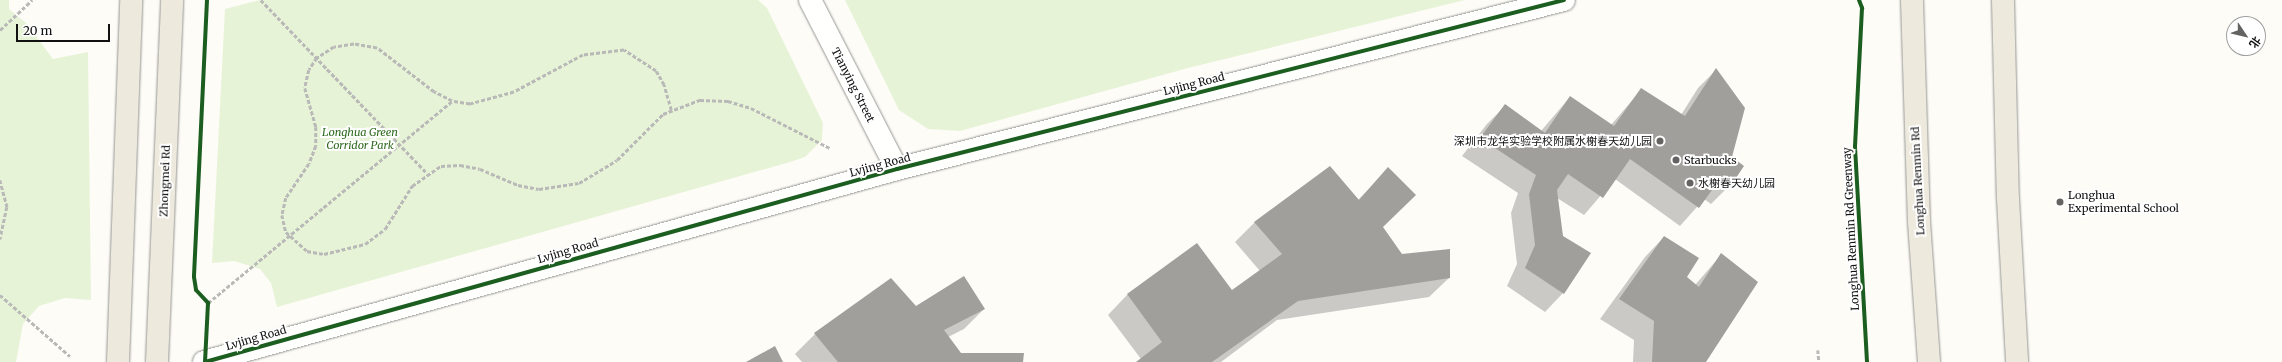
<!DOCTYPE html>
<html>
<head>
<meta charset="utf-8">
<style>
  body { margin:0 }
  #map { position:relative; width:2282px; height:362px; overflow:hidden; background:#fdfcf7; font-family:Merriweather,"Noto Sans SC",serif }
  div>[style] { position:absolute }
  .green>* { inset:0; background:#e7f3d7 }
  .shadow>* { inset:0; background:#0003 }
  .building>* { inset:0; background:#a19f9c }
  .path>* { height:2.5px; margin-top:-1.25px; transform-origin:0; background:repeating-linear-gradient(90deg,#b9b9b8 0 4px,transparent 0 6px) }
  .roads { filter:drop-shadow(0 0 1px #979795) drop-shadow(0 0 1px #979795) }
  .minor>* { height:22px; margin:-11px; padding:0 11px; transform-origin:11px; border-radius:11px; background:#fffffe }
  .major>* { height:22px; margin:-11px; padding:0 11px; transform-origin:11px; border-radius:11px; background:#ede9dc }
  .cycleway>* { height:4px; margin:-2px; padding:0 2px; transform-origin:2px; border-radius:2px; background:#1b5e20 }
  .dots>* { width:11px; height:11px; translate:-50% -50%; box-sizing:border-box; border:2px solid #fff; border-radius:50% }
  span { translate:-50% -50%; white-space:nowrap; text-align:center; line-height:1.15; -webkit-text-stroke:4px #fff; paint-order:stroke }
  .street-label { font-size:11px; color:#111 }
  .park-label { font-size:11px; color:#2f6b1f; font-style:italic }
  .poi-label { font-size:11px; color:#111 }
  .right { translate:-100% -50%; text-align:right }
  .left { translate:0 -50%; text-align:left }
  .north { position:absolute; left:2226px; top:16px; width:40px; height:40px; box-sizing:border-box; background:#fff; border:1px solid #a0a0a0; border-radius:50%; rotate:125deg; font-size:11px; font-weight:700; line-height:16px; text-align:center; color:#111 }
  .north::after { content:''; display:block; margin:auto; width:14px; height:18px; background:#646362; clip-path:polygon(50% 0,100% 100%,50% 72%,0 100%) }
  .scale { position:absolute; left:16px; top:24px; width:94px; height:18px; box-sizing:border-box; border:2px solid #111; border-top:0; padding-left:5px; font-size:12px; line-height:14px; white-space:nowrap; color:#111; -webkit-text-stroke:3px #fff; paint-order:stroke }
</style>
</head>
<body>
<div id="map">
  <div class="green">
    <i style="clip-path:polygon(0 0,9px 0,9px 9px,26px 23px,53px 59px,88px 52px,91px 300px,65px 298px,39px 306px,23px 324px,16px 362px,0 362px)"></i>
    <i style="clip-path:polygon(260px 0,758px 0,767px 8px,823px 123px,822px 140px,805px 157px,790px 162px,277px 307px,271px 283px,260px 269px,234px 261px,212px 263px,225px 9px)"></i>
    <i style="clip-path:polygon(845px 0,1465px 0,1188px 68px,960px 131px,928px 129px,899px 110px)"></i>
  </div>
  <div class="shadow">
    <i style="clip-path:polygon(1716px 70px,1731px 158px,1729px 186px,1711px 204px,1704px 199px,1680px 226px,1615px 179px,1584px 215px,1557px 198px,1563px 293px,1545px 312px,1507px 286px,1517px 264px,1511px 213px,1518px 193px,1462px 156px,1487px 124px,1505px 106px,1541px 131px,1570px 97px,1611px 125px,1641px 90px,1681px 115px,1698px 88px)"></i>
    <i style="clip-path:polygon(1388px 169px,1382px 227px,1401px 255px,1449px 278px,1429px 297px,1277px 320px,1221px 362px,1137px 362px,1141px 359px,1108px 315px,1127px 295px,1197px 244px,1232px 291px,1260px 271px,1235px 242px,1255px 222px,1358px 200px)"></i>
    <i style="clip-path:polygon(1664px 237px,1686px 277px,1695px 285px,1721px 255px,1705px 362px,1633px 362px,1634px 340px,1600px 319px,1645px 257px)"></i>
    <i style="clip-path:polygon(916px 307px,984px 309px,964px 329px,948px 337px,961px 354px,1022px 362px,802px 362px,795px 354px,815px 334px)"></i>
  </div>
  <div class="building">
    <i style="clip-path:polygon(1716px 68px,1745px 108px,1732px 157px,1744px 166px,1730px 187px,1720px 179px,1699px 208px,1630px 159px,1603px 198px,1568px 174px,1557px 190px,1563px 236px,1591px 253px,1564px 294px,1525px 268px,1535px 245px,1529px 194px,1536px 175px,1480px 138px,1505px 104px,1545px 133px,1570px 96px,1614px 126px,1641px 88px,1685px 116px)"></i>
    <i style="clip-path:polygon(1330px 166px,1359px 200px,1388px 167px,1416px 195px,1383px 227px,1402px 254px,1450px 249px,1450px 278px,1298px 301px,1212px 362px,1136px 362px,1162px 342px,1127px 294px,1197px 243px,1232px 290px,1282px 254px,1254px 222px)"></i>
    <i style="clip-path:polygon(1664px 236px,1699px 258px,1687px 277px,1699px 287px,1721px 253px,1758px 282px,1706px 362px,1652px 362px,1654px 321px,1619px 299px)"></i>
    <i style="clip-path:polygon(964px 276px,985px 309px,944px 330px,961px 353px,1024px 353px,1023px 362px,838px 362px,814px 333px,891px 278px,916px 306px)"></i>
    <i style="clip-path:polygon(775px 346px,783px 362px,746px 362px)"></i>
  </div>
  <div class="path">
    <i style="left:261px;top:0;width:240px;rotate:46.2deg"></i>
    <i style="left:0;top:30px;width:44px;rotate:-43.2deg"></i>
    <i style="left:671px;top:110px;width:26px;rotate:-106deg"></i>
    <i style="left:664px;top:85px;width:16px;rotate:-120deg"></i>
    <i style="left:656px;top:71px;width:38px;rotate:-147deg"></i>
    <i style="left:624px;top:50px;width:41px;rotate:173deg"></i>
    <i style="left:583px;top:55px;width:78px;rotate:151.8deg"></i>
    <i style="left:514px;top:92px;width:46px;rotate:164.7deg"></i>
    <i style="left:470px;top:104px;width:18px;rotate:-171deg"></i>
    <i style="left:452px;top:101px;width:20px;rotate:-153deg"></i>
    <i style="left:434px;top:92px;width:72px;rotate:-142.3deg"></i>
    <i style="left:377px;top:48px;width:23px;rotate:-170deg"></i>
    <i style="left:354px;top:44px;width:20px;rotate:171deg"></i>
    <i style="left:334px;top:47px;width:20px;rotate:147deg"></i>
    <i style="left:317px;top:58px;width:14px;rotate:124deg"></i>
    <i style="left:309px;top:70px;width:18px;rotate:103deg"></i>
    <i style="left:305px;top:88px;width:41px;rotate:74.2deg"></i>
    <i style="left:316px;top:127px;width:19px;rotate:90deg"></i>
    <i style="left:316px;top:146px;width:19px;rotate:111deg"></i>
    <i style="left:309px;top:164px;width:41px;rotate:124.1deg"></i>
    <i style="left:286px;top:198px;width:17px;rotate:103deg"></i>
    <i style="left:282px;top:215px;width:17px;rotate:77deg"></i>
    <i style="left:286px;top:232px;width:28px;rotate:42deg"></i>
    <i style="left:307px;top:251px;width:17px;rotate:10deg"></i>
    <i style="left:324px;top:254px;width:42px;rotate:-13.7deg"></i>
    <i style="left:365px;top:244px;width:25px;rotate:-37deg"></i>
    <i style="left:385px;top:229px;width:51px;rotate:-57.9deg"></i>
    <i style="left:412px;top:186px;width:35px;rotate:-35deg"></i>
    <i style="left:441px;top:166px;width:19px;rotate:-3deg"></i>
    <i style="left:460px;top:165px;width:20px;rotate:11deg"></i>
    <i style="left:480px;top:169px;width:41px;rotate:22.8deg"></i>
    <i style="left:518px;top:185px;width:21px;rotate:11deg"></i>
    <i style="left:539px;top:189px;width:40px;rotate:-8.5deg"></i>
    <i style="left:579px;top:183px;width:44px;rotate:-31.2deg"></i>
    <i style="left:617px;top:160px;width:65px;rotate:-45deg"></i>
    <i style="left:663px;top:114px;width:40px;rotate:-21deg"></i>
    <i style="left:700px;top:100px;width:28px;rotate:2deg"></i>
    <i style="left:728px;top:101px;width:24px;rotate:17deg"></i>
    <i style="left:751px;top:108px;width:89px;rotate:26.9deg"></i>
    <i style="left:0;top:180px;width:28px;rotate:75deg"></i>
    <i style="left:7px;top:207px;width:33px;rotate:102deg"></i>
    <i style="left:0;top:295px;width:93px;rotate:41.1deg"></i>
    <i style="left:208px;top:303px;width:317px;rotate:-39.6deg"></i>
    <i style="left:1818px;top:350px;width:12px;rotate:85deg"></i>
  </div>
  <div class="roads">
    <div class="minor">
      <i style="left:810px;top:0;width:190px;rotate:62.8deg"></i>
      <i style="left:204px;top:362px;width:719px;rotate:-15.56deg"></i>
      <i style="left:897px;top:169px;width:688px;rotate:-14.22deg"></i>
    </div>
    <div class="major">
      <i style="left:1912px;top:0;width:222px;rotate:88.2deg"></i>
      <i style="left:1919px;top:222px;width:140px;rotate:85.9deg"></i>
      <i style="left:2003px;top:0;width:199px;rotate:88.6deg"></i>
      <i style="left:2008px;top:199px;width:163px;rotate:86.8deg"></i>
      <i style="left:118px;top:362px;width:362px;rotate:-87.9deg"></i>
      <i style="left:157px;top:362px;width:362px;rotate:-87.6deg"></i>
    </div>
  </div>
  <div class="cycleway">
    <i style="left:207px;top:0;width:277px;rotate:92.7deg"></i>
    <i style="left:194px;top:277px;width:13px;rotate:81deg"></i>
    <i style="left:196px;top:290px;width:18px;rotate:47deg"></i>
    <i style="left:208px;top:303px;width:59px;rotate:92.9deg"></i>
    <i style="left:205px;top:362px;width:718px;rotate:-15.58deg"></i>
    <i style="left:897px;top:169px;width:688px;rotate:-14.22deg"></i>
    <i style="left:1859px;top:0;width:9px;rotate:69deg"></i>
    <i style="left:1862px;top:8px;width:139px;rotate:92.9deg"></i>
    <i style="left:1855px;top:147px;width:215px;rotate:86.8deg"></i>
  </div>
  <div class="dots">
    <i style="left:1660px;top:141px;background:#646362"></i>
    <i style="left:1676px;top:160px;background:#646362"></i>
    <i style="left:1690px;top:183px;background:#646362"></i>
    <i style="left:2060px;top:202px;background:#646362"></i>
  </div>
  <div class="street-label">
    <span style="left:1194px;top:84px;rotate:-14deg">Lvjing Road</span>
    <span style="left:853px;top:85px;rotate:63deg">Tianying Street</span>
    <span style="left:880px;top:165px;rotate:-15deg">Lvjing Road</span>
    <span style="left:165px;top:181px;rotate:-88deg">Zhongmei Rd</span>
    <span style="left:1918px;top:181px;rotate:-93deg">Longhua Renmin Rd</span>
    <span style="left:1851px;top:229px;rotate:-93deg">Longhua Renmin Rd Greenway</span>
    <span style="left:568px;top:251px;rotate:-16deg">Lvjing Road</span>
    <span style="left:256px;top:338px;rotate:-16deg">Lvjing Road</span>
  </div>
  <div class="park-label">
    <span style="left:360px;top:139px">Longhua Green<br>Corridor Park</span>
  </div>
  <div class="poi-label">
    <span class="right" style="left:1652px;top:141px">深圳市龙华实验学校附属水榭春天幼儿园</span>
    <span class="left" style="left:1684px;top:160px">Starbucks</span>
    <span class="left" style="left:1698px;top:183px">水榭春天幼儿园</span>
    <span class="left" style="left:2068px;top:202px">Longhua<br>Experimental School</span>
  </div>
  <div class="north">北</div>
  <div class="scale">20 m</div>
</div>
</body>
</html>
